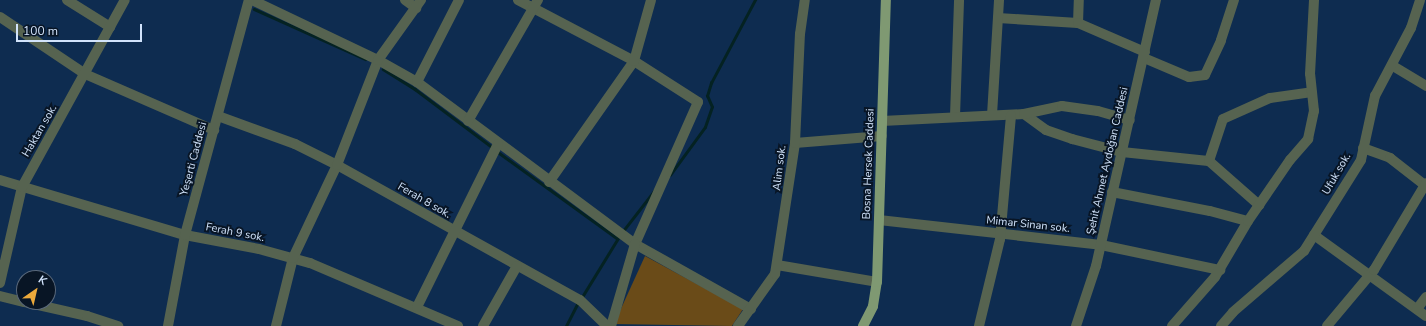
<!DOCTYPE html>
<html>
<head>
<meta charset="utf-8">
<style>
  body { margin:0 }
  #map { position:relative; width:1426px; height:326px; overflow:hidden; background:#0e2c50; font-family:"Nunito Sans",sans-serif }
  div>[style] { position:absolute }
  .green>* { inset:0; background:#6a4b18 }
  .stream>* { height:2.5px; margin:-1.25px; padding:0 1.25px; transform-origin:1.25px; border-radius:1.25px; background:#042222 }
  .minor>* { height:10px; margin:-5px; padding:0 5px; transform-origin:5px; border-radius:5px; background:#566350 }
  .major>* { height:10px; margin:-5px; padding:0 5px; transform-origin:5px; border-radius:5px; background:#7f9972 }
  span { translate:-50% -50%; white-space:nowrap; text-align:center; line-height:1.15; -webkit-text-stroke:4px #081525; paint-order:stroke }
  .street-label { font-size:11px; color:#d2e4fc }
  .north { position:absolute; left:16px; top:270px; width:40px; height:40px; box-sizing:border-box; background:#081525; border:1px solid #59687b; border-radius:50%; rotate:34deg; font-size:11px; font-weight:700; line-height:16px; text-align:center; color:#d2e4fc }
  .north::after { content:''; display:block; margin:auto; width:14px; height:18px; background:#eca93b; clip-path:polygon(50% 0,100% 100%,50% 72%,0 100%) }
  .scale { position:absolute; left:16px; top:24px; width:126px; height:18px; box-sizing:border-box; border:2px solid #d2e4fc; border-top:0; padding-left:5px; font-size:12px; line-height:14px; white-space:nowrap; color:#d2e4fc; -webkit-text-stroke:3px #081525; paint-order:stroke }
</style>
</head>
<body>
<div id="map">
  <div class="green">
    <i style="clip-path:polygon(645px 256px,743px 309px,732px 326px,614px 324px)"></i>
  </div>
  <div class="stream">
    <i style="left:254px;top:9px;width:122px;rotate:24.2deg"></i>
    <i style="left:383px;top:69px;width:38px;rotate:32deg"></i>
    <i style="left:415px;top:89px;width:96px;rotate:37deg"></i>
    <i style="left:498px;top:152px;width:147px;rotate:35.9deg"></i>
    <i style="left:670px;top:175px;width:59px;rotate:-53.9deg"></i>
    <i style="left:705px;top:127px;width:21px;rotate:-71deg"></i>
    <i style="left:712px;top:107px;width:12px;rotate:-114deg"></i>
    <i style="left:707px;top:96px;width:14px;rotate:-73deg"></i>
    <i style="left:711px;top:83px;width:94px;rotate:-62.1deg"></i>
    <i style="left:623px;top:231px;width:51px;rotate:-52.2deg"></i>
    <i style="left:582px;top:297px;width:73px;rotate:-58.5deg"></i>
    <i style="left:566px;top:326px;width:28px;rotate:-63deg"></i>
  </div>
  <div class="minor">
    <i style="left:67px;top:0;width:51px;rotate:32.1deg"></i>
    <i style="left:252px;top:0;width:140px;rotate:25.5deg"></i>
    <i style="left:378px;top:60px;width:45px;rotate:29.4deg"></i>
    <i style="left:417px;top:82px;width:272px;rotate:36.6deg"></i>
    <i style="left:635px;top:244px;width:133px;rotate:29.3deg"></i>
    <i style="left:405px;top:0;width:14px;rotate:36deg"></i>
    <i style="left:518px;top:0;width:131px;rotate:27.7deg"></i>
    <i style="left:634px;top:61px;width:76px;rotate:32.6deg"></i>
    <i style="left:698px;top:102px;width:155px;rotate:113.9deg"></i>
    <i style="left:635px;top:244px;width:85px;rotate:106.3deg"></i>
    <i style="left:0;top:17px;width:102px;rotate:33.8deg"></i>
    <i style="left:85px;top:74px;width:141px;rotate:23.5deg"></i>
    <i style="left:998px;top:18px;width:80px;rotate:3.6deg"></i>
    <i style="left:1078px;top:23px;width:23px;rotate:-88deg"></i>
    <i style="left:1078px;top:23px;width:73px;rotate:23.4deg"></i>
    <i style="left:1144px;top:58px;width:49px;rotate:22.9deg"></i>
    <i style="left:1189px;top:77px;width:16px;rotate:-7deg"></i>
    <i style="left:1205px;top:75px;width:38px;rotate:-65deg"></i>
    <i style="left:1221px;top:40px;width:42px;rotate:-72deg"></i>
    <i style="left:1393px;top:66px;width:39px;rotate:31deg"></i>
    <i style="left:417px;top:82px;width:92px;rotate:-62.9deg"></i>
    <i style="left:1024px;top:114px;width:27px;rotate:36deg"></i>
    <i style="left:1046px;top:130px;width:28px;rotate:19deg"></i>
    <i style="left:1072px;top:139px;width:52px;rotate:14.6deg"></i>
    <i style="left:1122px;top:152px;width:87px;rotate:5.9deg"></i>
    <i style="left:1209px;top:161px;width:67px;rotate:41.3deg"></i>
    <i style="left:992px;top:115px;width:115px;rotate:-86.5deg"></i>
    <i style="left:218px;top:116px;width:82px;rotate:20deg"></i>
    <i style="left:295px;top:144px;width:47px;rotate:26.6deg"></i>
    <i style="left:337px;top:165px;width:278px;rotate:29.1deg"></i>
    <i style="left:580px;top:300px;width:37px;rotate:44deg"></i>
    <i style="left:955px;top:116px;width:116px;rotate:-88deg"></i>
    <i style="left:468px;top:121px;width:140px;rotate:-60deg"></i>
    <i style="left:882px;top:121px;width:142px;rotate:-2.8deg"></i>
    <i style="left:1024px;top:114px;width:39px;rotate:-12deg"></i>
    <i style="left:1062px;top:106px;width:36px;rotate:8deg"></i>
    <i style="left:1098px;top:111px;width:33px;rotate:16deg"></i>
    <i style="left:795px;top:143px;width:87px;rotate:-4.6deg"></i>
    <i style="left:1363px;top:148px;width:29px;rotate:20deg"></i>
    <i style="left:1390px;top:158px;width:46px;rotate:37.9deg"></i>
    <i style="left:1209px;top:161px;width:44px;rotate:-71.6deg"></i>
    <i style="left:1223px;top:119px;width:51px;rotate:-24.1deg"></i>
    <i style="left:1270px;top:98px;width:42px;rotate:-8.1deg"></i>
    <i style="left:0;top:180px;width:193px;rotate:16.6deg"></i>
    <i style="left:185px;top:235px;width:75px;rotate:10.7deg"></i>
    <i style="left:259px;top:249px;width:53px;rotate:15.4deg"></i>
    <i style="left:310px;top:263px;width:161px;rotate:23.1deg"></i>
    <i style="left:549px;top:182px;width:148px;rotate:-54.9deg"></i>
    <i style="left:634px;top:61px;width:63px;rotate:-74.4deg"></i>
    <i style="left:1112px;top:192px;width:100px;rotate:11deg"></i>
    <i style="left:1210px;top:211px;width:39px;rotate:15deg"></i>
    <i style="left:879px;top:220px;width:223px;rotate:6.4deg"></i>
    <i style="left:1101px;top:245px;width:122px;rotate:11.9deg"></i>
    <i style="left:1314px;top:235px;width:138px;rotate:35.9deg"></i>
    <i style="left:777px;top:265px;width:101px;rotate:9.6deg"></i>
    <i style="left:0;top:283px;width:98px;rotate:-77.1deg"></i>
    <i style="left:22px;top:187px;width:213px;rotate:-61.2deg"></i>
    <i style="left:0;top:296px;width:25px;rotate:14deg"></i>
    <i style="left:25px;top:302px;width:64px;rotate:12.7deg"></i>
    <i style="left:87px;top:316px;width:33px;rotate:18deg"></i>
    <i style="left:417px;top:307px;width:182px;rotate:-63.6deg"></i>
    <i style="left:1417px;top:309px;width:15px;rotate:-53deg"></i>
    <i style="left:168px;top:326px;width:93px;rotate:-79.4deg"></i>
    <i style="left:185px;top:235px;width:244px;rotate:-74.8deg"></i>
    <i style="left:276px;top:326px;width:70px;rotate:-76deg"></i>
    <i style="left:293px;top:258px;width:103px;rotate:-64.7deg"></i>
    <i style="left:337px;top:165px;width:113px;rotate:-68.7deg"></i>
    <i style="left:378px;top:60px;width:74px;rotate:-54.4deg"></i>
    <i style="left:483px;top:326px;width:69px;rotate:-60.5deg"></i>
    <i style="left:738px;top:326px;width:64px;rotate:-54.6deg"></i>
    <i style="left:775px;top:274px;width:133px;rotate:-81.3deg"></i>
    <i style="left:795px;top:143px;width:109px;rotate:-87.4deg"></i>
    <i style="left:800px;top:34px;width:34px;rotate:-82deg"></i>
    <i style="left:979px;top:326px;width:89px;rotate:-76.4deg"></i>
    <i style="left:1000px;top:239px;width:124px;rotate:-84.9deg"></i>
    <i style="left:1076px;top:326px;width:63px;rotate:-71.6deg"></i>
    <i style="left:1096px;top:266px;width:273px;rotate:-77.3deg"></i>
    <i style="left:1172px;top:326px;width:65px;rotate:-48.7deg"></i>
    <i style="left:1215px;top:277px;width:65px;rotate:-59.5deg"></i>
    <i style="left:1248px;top:221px;width:74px;rotate:-55.5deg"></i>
    <i style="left:1290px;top:160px;width:28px;rotate:-49deg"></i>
    <i style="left:1308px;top:139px;width:29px;rotate:-78deg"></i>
    <i style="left:1314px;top:111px;width:37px;rotate:-96deg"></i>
    <i style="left:1310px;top:74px;width:74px;rotate:-86.9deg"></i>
    <i style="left:1221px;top:326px;width:18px;rotate:-49deg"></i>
    <i style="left:1233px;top:312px;width:94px;rotate:-40.7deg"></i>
    <i style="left:1304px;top:251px;width:107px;rotate:-57.9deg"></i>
    <i style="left:1361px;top:160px;width:66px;rotate:-77.7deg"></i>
    <i style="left:1375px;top:96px;width:77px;rotate:-62.1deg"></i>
    <i style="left:1411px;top:28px;width:29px;rotate:-72deg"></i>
    <i style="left:1327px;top:326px;width:73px;rotate:-50deg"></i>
    <i style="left:1374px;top:270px;width:101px;rotate:-59.1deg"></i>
  </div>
  <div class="major">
    <i style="left:863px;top:326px;width:22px;rotate:-63deg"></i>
    <i style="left:873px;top:306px;width:24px;rotate:-81deg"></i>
    <i style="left:877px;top:282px;width:282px;rotate:-88.2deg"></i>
  </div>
  <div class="street-label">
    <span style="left:40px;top:131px;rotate:-60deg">Haktan sok.</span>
    <span style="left:194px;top:159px;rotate:-75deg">Yeşerti Caddesi</span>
    <span style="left:1108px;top:161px;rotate:-77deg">Şehit Ahmet Aydoğan Caddesi</span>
    <span style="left:869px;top:164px;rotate:-88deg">Bosna Hersek Caddesi</span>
    <span style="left:780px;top:168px;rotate:-83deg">Alim sok.</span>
    <span style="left:1337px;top:174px;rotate:-60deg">Ufuk sok.</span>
    <span style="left:424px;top:201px;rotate:30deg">Ferah 8 sok.</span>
    <span style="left:1028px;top:225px;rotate:6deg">Mimar Sinan sok.</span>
    <span style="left:235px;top:233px;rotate:11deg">Ferah 9 sok.</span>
  </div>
  <div class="north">K</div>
  <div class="scale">100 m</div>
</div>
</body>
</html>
